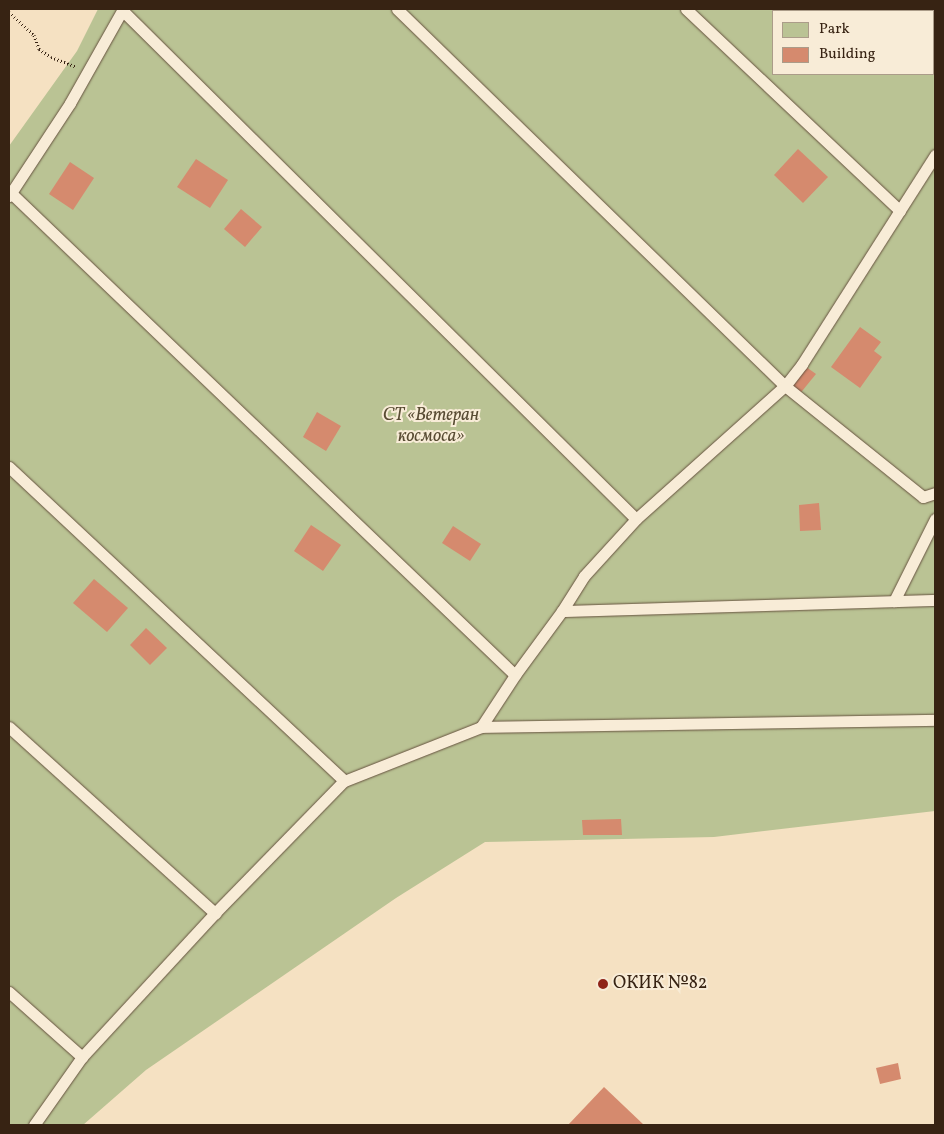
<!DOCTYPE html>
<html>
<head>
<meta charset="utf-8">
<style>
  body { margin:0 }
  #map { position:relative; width:944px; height:1134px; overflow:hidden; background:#f5e1c2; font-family:Vollkorn,serif }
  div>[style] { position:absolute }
  .green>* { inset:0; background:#bac394 }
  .building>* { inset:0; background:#d58a6e }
  .path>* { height:3px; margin-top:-1.5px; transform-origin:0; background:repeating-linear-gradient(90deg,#372313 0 1px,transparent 0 3.5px) }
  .roads { filter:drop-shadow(0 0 1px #66523f) drop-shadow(0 0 1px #66523f) }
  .service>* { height:11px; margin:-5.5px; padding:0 5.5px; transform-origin:5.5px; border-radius:5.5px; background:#f8ecd7 }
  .dots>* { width:14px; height:14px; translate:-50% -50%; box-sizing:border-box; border:2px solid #f8ecd7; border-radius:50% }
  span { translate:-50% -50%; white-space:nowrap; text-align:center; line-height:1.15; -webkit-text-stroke:4px #f8ecd7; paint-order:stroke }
  .park-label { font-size:18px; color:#584b33; font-style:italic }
  .poi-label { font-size:18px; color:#372313 }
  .left { translate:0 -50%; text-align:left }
  .frame { position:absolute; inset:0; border:10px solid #372313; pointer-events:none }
  .legend { position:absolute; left:772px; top:10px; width:162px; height:65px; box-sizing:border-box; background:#f8ecd7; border:1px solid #ab9c89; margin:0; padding:6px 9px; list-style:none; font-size:15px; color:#372313 }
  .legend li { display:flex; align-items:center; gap:10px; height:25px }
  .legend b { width:25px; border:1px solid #ab9c89 }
</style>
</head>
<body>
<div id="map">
  <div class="green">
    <i style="clip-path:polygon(evenodd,98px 9px,935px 9px,935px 811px,714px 837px,485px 842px,396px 898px,146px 1070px,83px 1125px,9px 1125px,9px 146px,77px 51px,98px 9px,773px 11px,933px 11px,933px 74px,773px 74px,773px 11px)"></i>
  </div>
  <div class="building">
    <i style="clip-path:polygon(798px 149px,828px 177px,803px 203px,774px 175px)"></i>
    <i style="clip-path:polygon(196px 159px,228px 180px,210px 208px,177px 187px)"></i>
    <i style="clip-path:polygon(70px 162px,94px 178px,73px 210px,49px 194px)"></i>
    <i style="clip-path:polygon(241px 209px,262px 227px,245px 247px,224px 229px)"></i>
    <i style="clip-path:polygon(860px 327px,881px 342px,874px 351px,882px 357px,860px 388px,831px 367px)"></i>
    <i style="clip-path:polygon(802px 364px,816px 374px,798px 396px,785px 386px)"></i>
    <i style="clip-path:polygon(317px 412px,341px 426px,326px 451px,303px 437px)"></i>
    <i style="clip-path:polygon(819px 503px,821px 530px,800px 531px,799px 505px)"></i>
    <i style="clip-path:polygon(311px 525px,341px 545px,323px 571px,294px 551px)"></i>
    <i style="clip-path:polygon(453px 526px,481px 544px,470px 561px,442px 543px)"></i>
    <i style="clip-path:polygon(94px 579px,128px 608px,107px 632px,73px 603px)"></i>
    <i style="clip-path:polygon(146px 628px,167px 648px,150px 665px,130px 645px)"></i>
    <i style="clip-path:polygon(621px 819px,622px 835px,583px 835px,582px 820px)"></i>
    <i style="clip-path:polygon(898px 1063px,901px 1079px,880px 1084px,876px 1068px)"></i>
    <i style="clip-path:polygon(604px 1087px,644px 1125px,568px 1125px)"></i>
  </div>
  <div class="path">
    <i style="left:9px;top:12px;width:34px;rotate:43deg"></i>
    <i style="left:34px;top:35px;width:15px;rotate:70deg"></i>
    <i style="left:39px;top:49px;width:14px;rotate:34deg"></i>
    <i style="left:51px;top:57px;width:26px;rotate:21deg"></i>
  </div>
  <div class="roads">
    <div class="service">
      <i style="left:397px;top:9px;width:541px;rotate:44.18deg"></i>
      <i style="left:785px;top:386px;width:177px;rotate:38.8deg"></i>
      <i style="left:923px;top:497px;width:13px;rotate:-18deg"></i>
      <i style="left:686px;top:9px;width:294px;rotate:43.3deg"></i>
      <i style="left:122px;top:10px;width:723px;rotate:44.72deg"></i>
      <i style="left:11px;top:193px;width:697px;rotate:43.72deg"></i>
      <i style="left:515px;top:675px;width:62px;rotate:123.2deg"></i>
      <i style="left:9px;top:196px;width:111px;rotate:-56.7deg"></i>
      <i style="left:70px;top:103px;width:108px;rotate:-60.6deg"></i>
      <i style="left:9px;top:467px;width:459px;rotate:43.1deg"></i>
      <i style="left:894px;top:601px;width:92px;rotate:-63.4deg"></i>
      <i style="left:562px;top:611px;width:373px;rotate:-1.7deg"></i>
      <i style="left:515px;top:675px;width:79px;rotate:-53.7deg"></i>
      <i style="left:562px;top:611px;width:41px;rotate:-57.8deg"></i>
      <i style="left:584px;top:576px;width:77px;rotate:-47.6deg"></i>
      <i style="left:636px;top:519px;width:200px;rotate:-41.8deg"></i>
      <i style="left:785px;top:386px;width:28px;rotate:-52deg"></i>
      <i style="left:802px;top:364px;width:248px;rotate:-57.5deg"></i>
      <i style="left:9px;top:727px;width:278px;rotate:42.1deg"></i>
      <i style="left:9px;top:992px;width:98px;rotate:41.7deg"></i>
      <i style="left:34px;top:1125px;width:83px;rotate:-54.8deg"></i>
      <i style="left:82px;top:1057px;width:196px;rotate:-47.3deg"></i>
      <i style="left:215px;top:913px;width:185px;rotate:-45.7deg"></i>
      <i style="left:344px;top:781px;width:147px;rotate:-21.5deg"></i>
      <i style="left:481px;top:727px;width:454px;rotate:-0.9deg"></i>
    </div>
  </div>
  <div class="dots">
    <i style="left:603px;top:984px;background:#8f2418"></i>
  </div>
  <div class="park-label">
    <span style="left:431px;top:427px">СТ «Ветеран<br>космоса»</span>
  </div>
  <div class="poi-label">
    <span class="left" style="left:613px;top:984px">ОКИК №82</span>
  </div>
  <div class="frame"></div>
  <ul class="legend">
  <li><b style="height:14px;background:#bac394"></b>Park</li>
  <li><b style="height:14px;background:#d58a6e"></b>Building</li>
  </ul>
</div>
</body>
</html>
